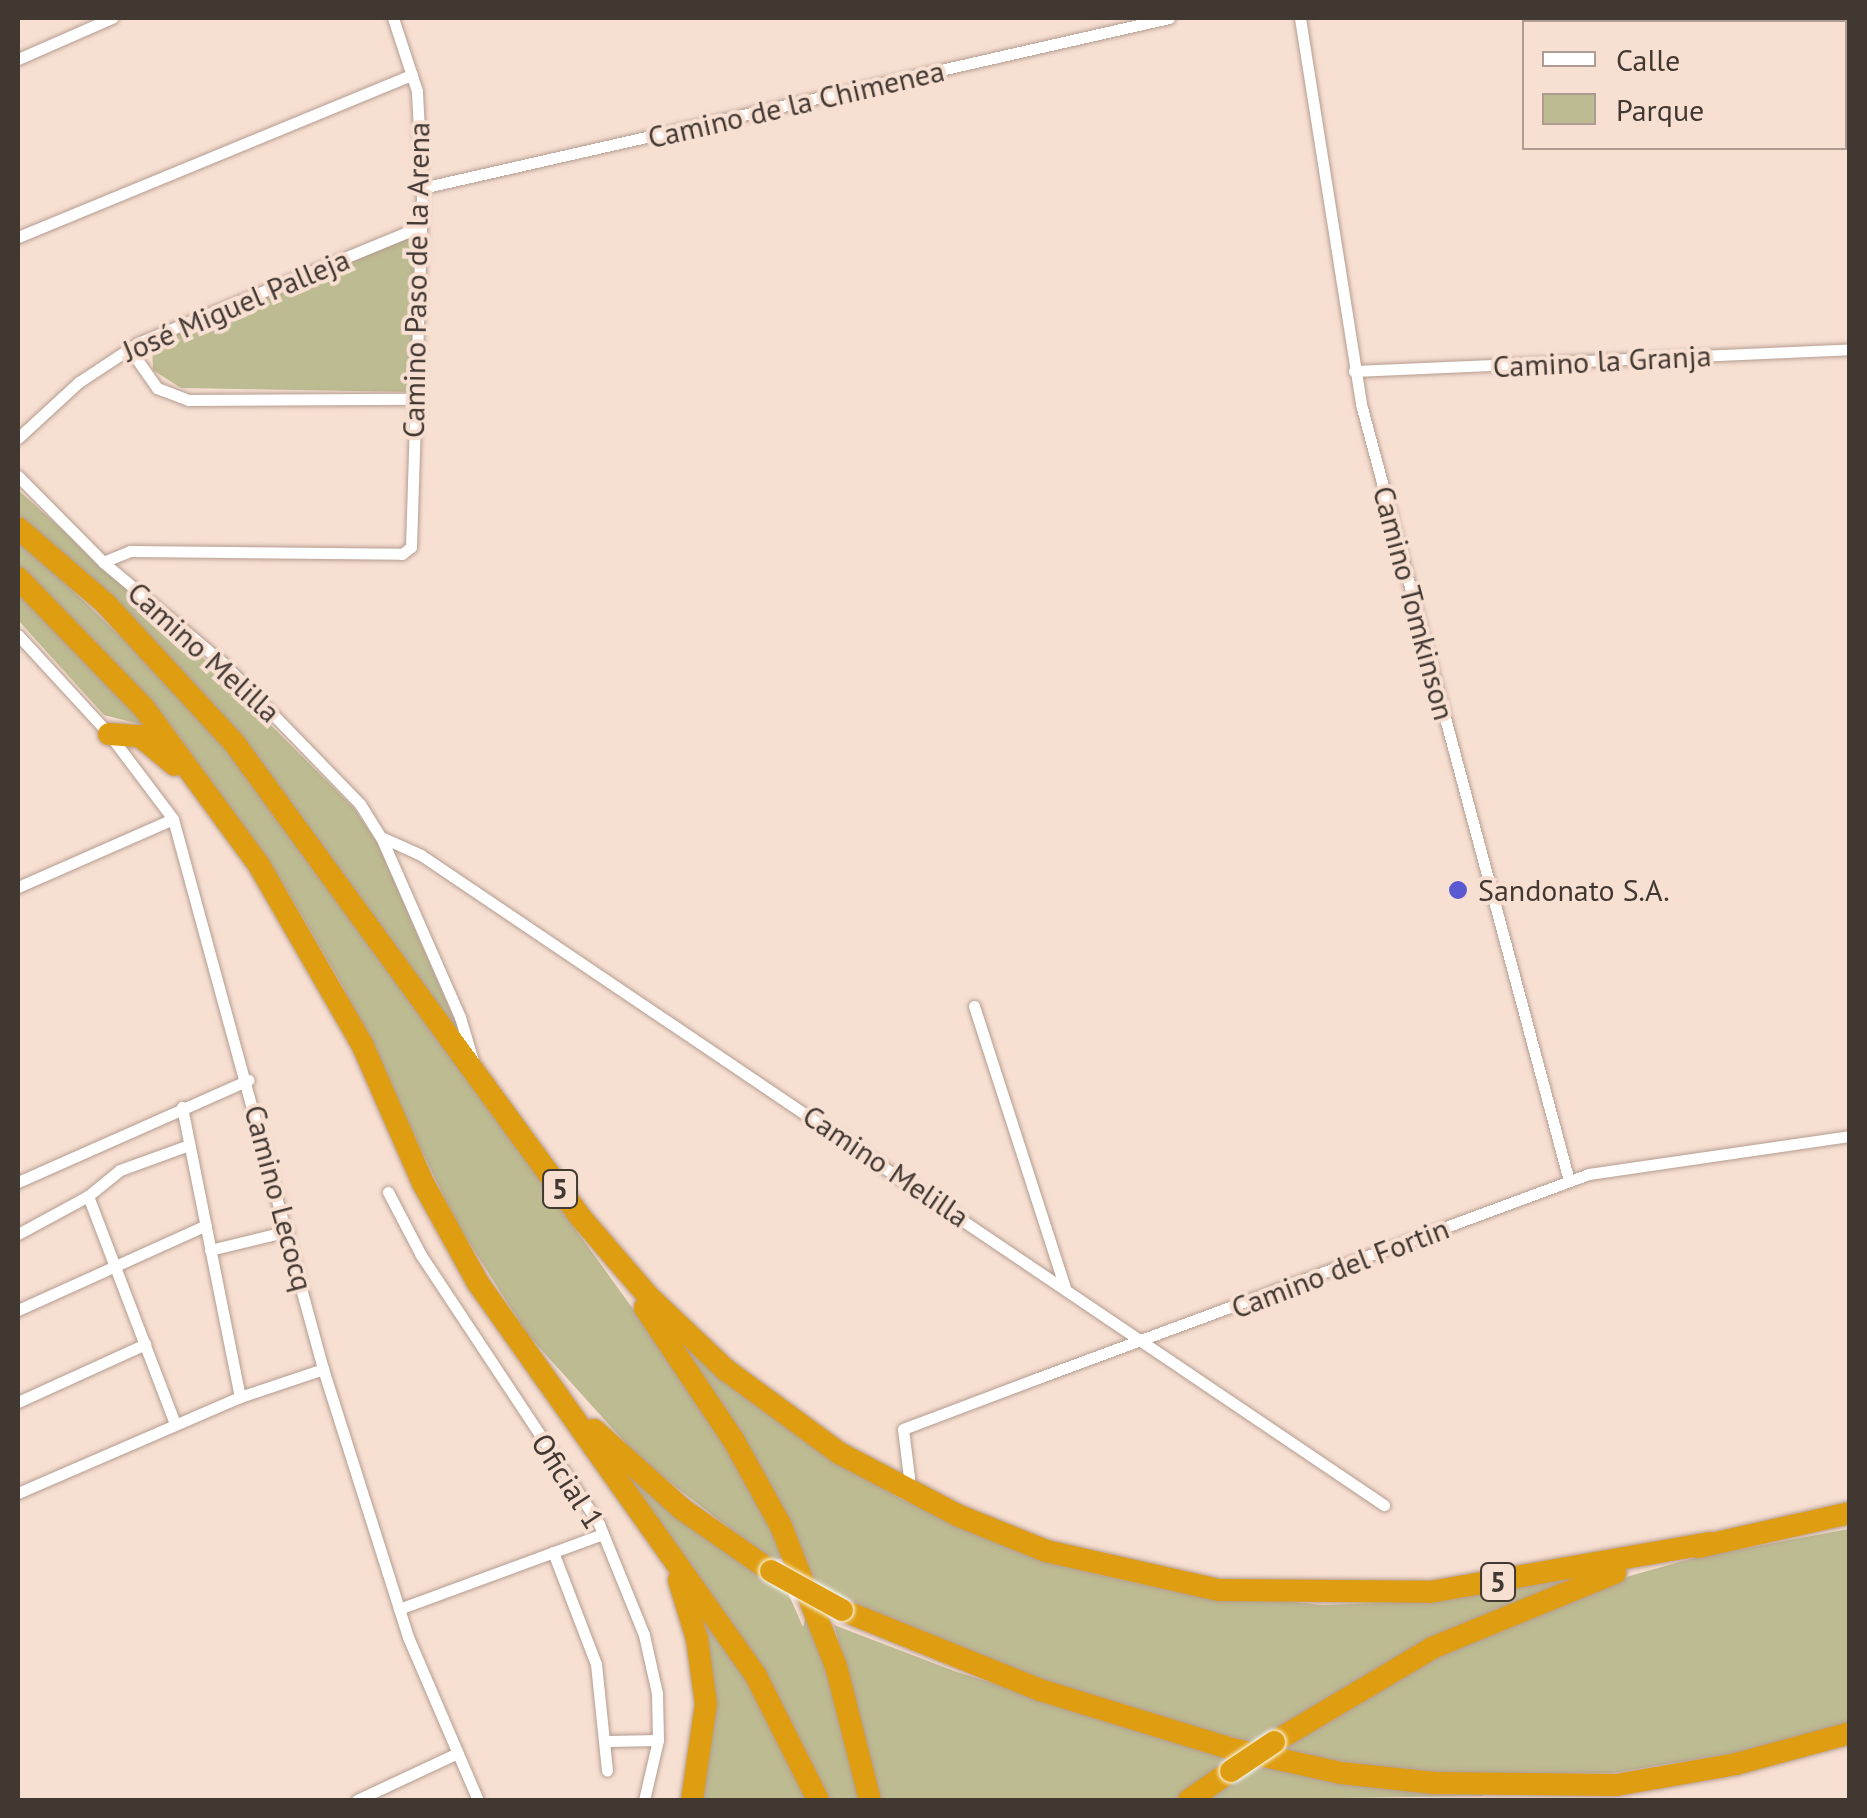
<!DOCTYPE html>
<html>
<head>
<meta charset="utf-8">
<style>
  body { margin:0 }
  #map { position:relative; width:1867px; height:1818px; overflow:hidden; background:#f7dfd2; font-family:"PT Sans",sans-serif }
  div>[style] { position:absolute }
  .green>* { inset:0; background:#bdbb91 }
  .roads { filter:drop-shadow(0 0 2px #b49d90) drop-shadow(0 0 2px #b49d90) }
  .street>* { height:11px; margin:-5.5px; padding:0 5.5px; transform-origin:5.5px; border-radius:5.5px; background:#fff }
  .highway>* { height:22px; margin:-11px; padding:0 11px; transform-origin:11px; border-radius:11px; background:#df9e11 }
  .bridges { filter:drop-shadow(0 0 2px #fff) drop-shadow(0 0 2px #fff) }
  .highway-bridge>* { height:22px; margin:-11px; padding:0 11px; transform-origin:11px; border-radius:11px; background:#df9e11 }
  .dots>* { width:28px; height:28px; translate:-50% -50%; box-sizing:border-box; border:5px solid #f7dfd2; border-radius:50% }
  span { translate:-50% -50%; white-space:nowrap; text-align:center; line-height:1.15; -webkit-text-stroke:8px #f7dfd2; paint-order:stroke }
  .shield-label span { padding:2px 8px; background:#f7dfd2; border:2px solid; border-radius:8px; -webkit-text-stroke-width:0 }
  .shield-label { font-size:28px; color:#413832; font-weight:700 }
  .street-label { font-size:30px; color:#413832 }
  .poi-label { font-size:30px; color:#413832 }
  .left { translate:0 -50%; text-align:left }
  .frame { position:absolute; inset:0; border:20px solid #413832; pointer-events:none }
  .legend { position:absolute; left:1522px; top:20px; width:325px; height:130px; box-sizing:border-box; background:#f7dfd2; border:2px solid #ae9c92; margin:0; padding:12px 18px; list-style:none; font-size:30px; color:#413832 }
  .legend li { display:flex; align-items:center; gap:20px; height:50px }
  .legend b { width:50px; border:2px solid #ae9c92 }
</style>
</head>
<body>
<div id="map">
  <div class="green">
    <i style="clip-path:polygon(406px 238px,415px 241px,411px 392px,181px 388px,153px 370px,152px 341px)"></i>
    <i style="clip-path:polygon(18px 490px,177px 632px,354px 808px,377px 842px,462px 1037px,240px 738px,128px 613px,18px 514px)"></i>
    <i style="clip-path:polygon(18px 538px,175px 689px,252px 782px,675px 1367px,724px 1441px,785px 1557px,772px 1561px,641px 1460px,528px 1335px,456px 1222px,342px 985px,282px 882px,170px 724px,18px 566px)"></i>
    <i style="clip-path:polygon(18px 591px,144px 723px,143px 725px,104px 715px,18px 620px)"></i>
    <i style="clip-path:polygon(674px 1333px,860px 1475px,901px 1499px,1027px 1553px,1100px 1575px,1169px 1590px,1323px 1605px,1404px 1602px,1582px 1576px,1418px 1646px,1252px 1747px,988px 1664px,818px 1587px,766px 1476px)"></i>
    <i style="clip-path:polygon(619px 1464px,788px 1593px,803px 1627px,807px 1614px,811px 1619px,863px 1800px,829px 1800px,749px 1649px)"></i>
    <i style="clip-path:polygon(1849px 1529px,1849px 1724px,1766px 1748px,1613px 1773px,1420px 1773px,1286px 1753px,1283px 1742px,1349px 1698px,1580px 1590px,1697px 1557px)"></i>
    <i style="clip-path:polygon(696px 1599px,730px 1647px,813px 1800px,700px 1800px,713px 1694px)"></i>
    <i style="clip-path:polygon(834px 1625px,954px 1671px,1233px 1759px,1174px 1800px,881px 1800px)"></i>
    <i style="clip-path:polygon(1255px 1764px,1482px 1794px,1484px 1796px,1196px 1800px)"></i>
  </div>
  <div class="roads">
    <div class="street">
      <i style="left:1300px;top:18px;width:391px;rotate:81deg"></i>
      <i style="left:1361px;top:404px;width:804px;rotate:75.01deg"></i>
      <i style="left:18px;top:59px;width:103px;rotate:-23.6deg"></i>
      <i style="left:422px;top:188px;width:766px;rotate:-12.82deg"></i>
      <i style="left:18px;top:237px;width:426px;rotate:-22.4deg"></i>
      <i style="left:129px;top:348px;width:49px;rotate:55deg"></i>
      <i style="left:157px;top:388px;width:34px;rotate:21deg"></i>
      <i style="left:189px;top:400px;width:226px;rotate:-0.3deg"></i>
      <i style="left:1354px;top:371px;width:496px;rotate:-2.5deg"></i>
      <i style="left:18px;top:438px;width:83px;rotate:-42.6deg"></i>
      <i style="left:79px;top:382px;width:71px;rotate:-33.5deg"></i>
      <i style="left:138px;top:343px;width:304px;rotate:-22.4deg"></i>
      <i style="left:18px;top:476px;width:121px;rotate:45.3deg"></i>
      <i style="left:103px;top:562px;width:158px;rotate:40.1deg"></i>
      <i style="left:224px;top:664px;width:195px;rotate:45.8deg"></i>
      <i style="left:360px;top:804px;width:39px;rotate:58deg"></i>
      <i style="left:381px;top:837px;width:197px;rotate:66.3deg"></i>
      <i style="left:460px;top:1017px;width:49px;rotate:73.4deg"></i>
      <i style="left:103px;top:562px;width:29px;rotate:-22deg"></i>
      <i style="left:130px;top:551px;width:272px;rotate:0.6deg"></i>
      <i style="left:402px;top:554px;width:11px;rotate:-38deg"></i>
      <i style="left:411px;top:547px;width:359px;rotate:-88.2deg"></i>
      <i style="left:422px;top:188px;width:97px;rotate:-93deg"></i>
      <i style="left:417px;top:91px;width:77px;rotate:-108.2deg"></i>
      <i style="left:18px;top:635px;width:134px;rotate:47.4deg"></i>
      <i style="left:109px;top:734px;width:106px;rotate:53deg"></i>
      <i style="left:173px;top:819px;width:570px;rotate:74.74deg"></i>
      <i style="left:323px;top:1369px;width:281px;rotate:72.4deg"></i>
      <i style="left:408px;top:1637px;width:177px;rotate:66.8deg"></i>
      <i style="left:381px;top:837px;width:44px;rotate:24.2deg"></i>
      <i style="left:421px;top:855px;width:1162px;rotate:34.02deg"></i>
      <i style="left:18px;top:887px;width:169px;rotate:-23.7deg"></i>
      <i style="left:974px;top:1006px;width:295px;rotate:72.1deg"></i>
      <i style="left:182px;top:1107px;width:296px;rotate:78.7deg"></i>
      <i style="left:18px;top:1182px;width:252px;rotate:-23.9deg"></i>
      <i style="left:388px;top:1192px;width:71px;rotate:62.4deg"></i>
      <i style="left:421px;top:1255px;width:323px;rotate:56.5deg"></i>
      <i style="left:599px;top:1524px;width:120px;rotate:67.9deg"></i>
      <i style="left:644px;top:1635px;width:59px;rotate:77.4deg"></i>
      <i style="left:657px;top:1693px;width:47px;rotate:88.8deg"></i>
      <i style="left:658px;top:1740px;width:62px;rotate:103.1deg"></i>
      <i style="left:88px;top:1196px;width:244px;rotate:69.1deg"></i>
      <i style="left:18px;top:1234px;width:80px;rotate:-28.5deg"></i>
      <i style="left:88px;top:1196px;width:41px;rotate:-39.1deg"></i>
      <i style="left:120px;top:1170px;width:73px;rotate:-19.9deg"></i>
      <i style="left:210px;top:1250px;width:80px;rotate:-13.7deg"></i>
      <i style="left:18px;top:1310px;width:206px;rotate:-24.3deg"></i>
      <i style="left:18px;top:1402px;width:140px;rotate:-24.5deg"></i>
      <i style="left:903px;top:1489px;width:13px;rotate:-63deg"></i>
      <i style="left:909px;top:1477px;width:48px;rotate:-97.1deg"></i>
      <i style="left:903px;top:1429px;width:144px;rotate:-20.7deg"></i>
      <i style="left:1038px;top:1378px;width:588px;rotate:-20.32deg"></i>
      <i style="left:1589px;top:1174px;width:264px;rotate:-8.3deg"></i>
      <i style="left:18px;top:1493px;width:242px;rotate:-23.4deg"></i>
      <i style="left:240px;top:1397px;width:88px;rotate:-18.6deg"></i>
      <i style="left:553px;top:1552px;width:120px;rotate:69deg"></i>
      <i style="left:596px;top:1664px;width:107px;rotate:84.1deg"></i>
      <i style="left:399px;top:1609px;width:217px;rotate:-20.2deg"></i>
      <i style="left:608px;top:1741px;width:50px;rotate:-1.1deg"></i>
      <i style="left:357px;top:1800px;width:111px;rotate:-25deg"></i>
    </div>
    <div class="highway">
      <i style="left:18px;top:528px;width:116px;rotate:40.8deg"></i>
      <i style="left:106px;top:604px;width:190px;rotate:47.3deg"></i>
      <i style="left:235px;top:744px;width:587px;rotate:53.87deg"></i>
      <i style="left:581px;top:1218px;width:103px;rotate:49.3deg"></i>
      <i style="left:648px;top:1296px;width:108px;rotate:43.5deg"></i>
      <i style="left:726px;top:1370px;width:140px;rotate:36.3deg"></i>
      <i style="left:839px;top:1453px;width:133px;rotate:27.7deg"></i>
      <i style="left:957px;top:1515px;width:96px;rotate:22deg"></i>
      <i style="left:1046px;top:1551px;width:177px;rotate:12.7deg"></i>
      <i style="left:1219px;top:1590px;width:211px;rotate:0.5deg"></i>
      <i style="left:1430px;top:1592px;width:284px;rotate:-9.9deg"></i>
      <i style="left:18px;top:578px;width:181px;rotate:45.9deg"></i>
      <i style="left:144px;top:708px;width:195px;rotate:53.8deg"></i>
      <i style="left:259px;top:865px;width:207px;rotate:60.1deg"></i>
      <i style="left:362px;top:1044px;width:152px;rotate:66.3deg"></i>
      <i style="left:423px;top:1183px;width:114px;rotate:61.2deg"></i>
      <i style="left:478px;top:1283px;width:481px;rotate:54.7deg"></i>
      <i style="left:756px;top:1676px;width:139px;rotate:63.4deg"></i>
      <i style="left:109px;top:734px;width:31px;rotate:4deg"></i>
      <i style="left:140px;top:736px;width:45px;rotate:39.6deg"></i>
      <i style="left:645px;top:1308px;width:160px;rotate:56.2deg"></i>
      <i style="left:734px;top:1441px;width:97px;rotate:61.1deg"></i>
      <i style="left:781px;top:1526px;width:150px;rotate:68.6deg"></i>
      <i style="left:836px;top:1666px;width:138px;rotate:75.8deg"></i>
      <i style="left:594px;top:1430px;width:118px;rotate:41.9deg"></i>
      <i style="left:682px;top:1509px;width:108px;rotate:34.9deg"></i>
      <i style="left:1698px;top:1547px;width:156px;rotate:-12.6deg"></i>
      <i style="left:679px;top:1580px;width:62px;rotate:73deg"></i>
      <i style="left:697px;top:1639px;width:66px;rotate:82.1deg"></i>
      <i style="left:706px;top:1704px;width:97px;rotate:98.3deg"></i>
      <i style="left:842px;top:1610px;width:214px;rotate:22deg"></i>
      <i style="left:1040px;top:1690px;width:201px;rotate:17.1deg"></i>
      <i style="left:1232px;top:1749px;width:112px;rotate:12.4deg"></i>
      <i style="left:1341px;top:1773px;width:94px;rotate:6.1deg"></i>
      <i style="left:1434px;top:1783px;width:182px;rotate:0.6deg"></i>
      <i style="left:1616px;top:1785px;width:122px;rotate:-9.9deg"></i>
      <i style="left:1736px;top:1764px;width:118px;rotate:-15.2deg"></i>
      <i style="left:1274px;top:1742px;width:184px;rotate:-30.7deg"></i>
      <i style="left:1432px;top:1648px;width:198px;rotate:-22.3deg"></i>
      <i style="left:1189px;top:1800px;width:51px;rotate:-34.6deg"></i>
    </div>
  </div>
  <div class="bridges">
    <div class="highway-bridge">
      <i style="left:771px;top:1571px;width:81px;rotate:28.8deg"></i>
      <i style="left:1231px;top:1771px;width:52px;rotate:-34deg"></i>
    </div>
  </div>
  <div class="dots">
    <i style="left:1458px;top:890px;background:#595ad1"></i>
  </div>
  <div class="shield-label">
    <span style="left:560px;top:1189px">5</span>
    <span style="left:1498px;top:1582px">5</span>
  </div>
  <div class="street-label">
    <span style="left:796px;top:104px;rotate:-13deg">Camino de la Chimenea</span>
    <span style="left:416px;top:280px;rotate:-89deg">Camino Paso de la Arena</span>
    <span style="left:236px;top:305px;rotate:-23deg">José Miguel Palleja</span>
    <span style="left:1602px;top:361px;rotate:-3deg">Camino la Granja</span>
    <span style="left:1414px;top:603px;rotate:75deg">Camino Tomkinson</span>
    <span style="left:204px;top:652px;rotate:42deg">Camino Melilla</span>
    <span style="left:886px;top:1166px;rotate:34deg">Camino Melilla</span>
    <span style="left:279px;top:1198px;rotate:75deg">Camino Lecocq</span>
    <span style="left:1340px;top:1268px;rotate:-21deg">Camino del Fortin</span>
    <span style="left:568px;top:1481px;rotate:57deg">Oficial 1</span>
  </div>
  <div class="poi-label">
    <span class="left" style="left:1478px;top:890px">Sandonato S.A.</span>
  </div>
  <div class="frame"></div>
  <ul class="legend">
  <li><b style="height:12px;background:#fff"></b>Calle</li>
  <li><b style="height:28px;background:#bdbb91"></b>Parque</li>
  </ul>
</div>
</body>
</html>
